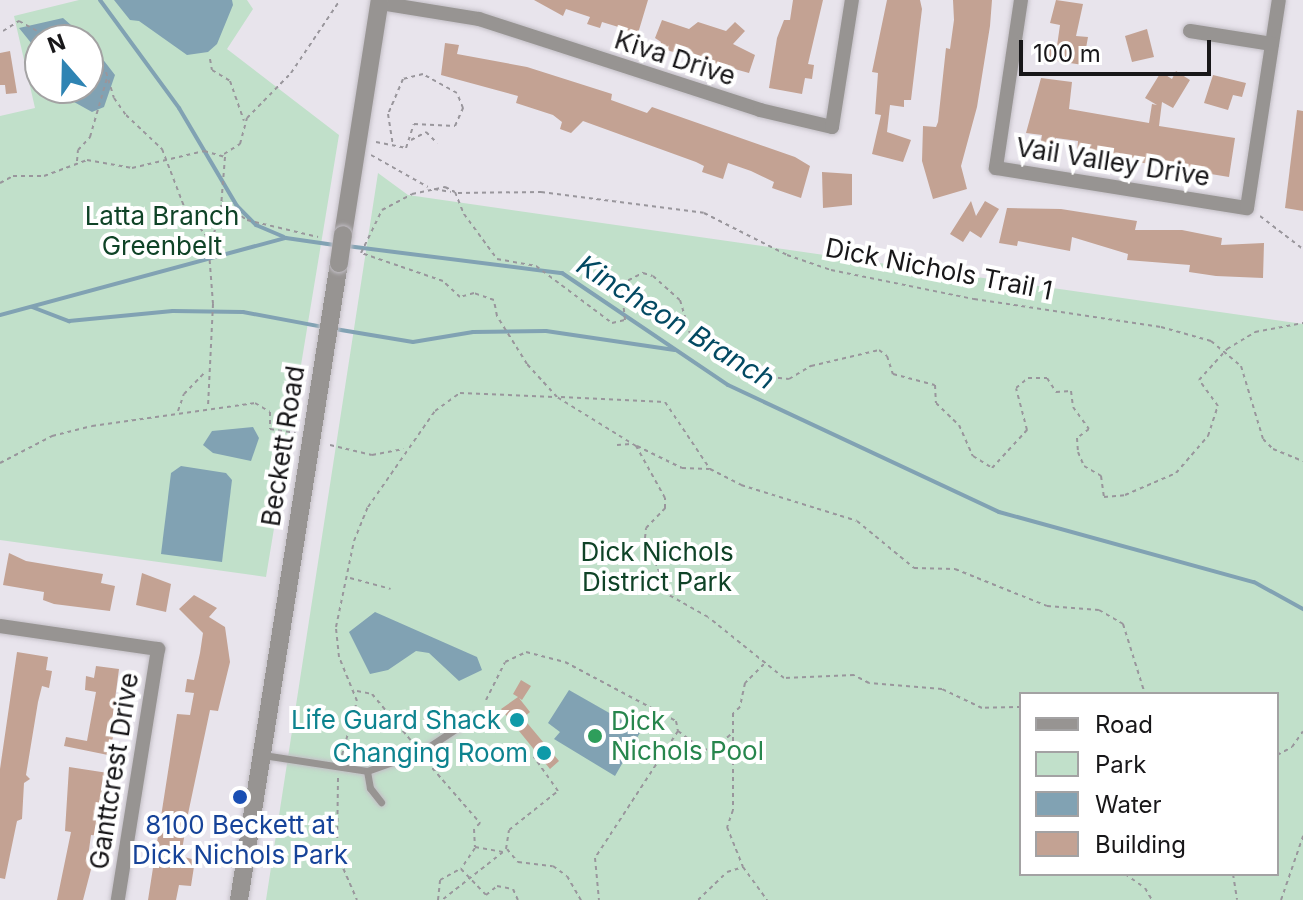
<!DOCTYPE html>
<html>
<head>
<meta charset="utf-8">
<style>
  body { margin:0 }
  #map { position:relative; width:1303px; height:900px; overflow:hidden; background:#e8e4ec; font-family:Inter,sans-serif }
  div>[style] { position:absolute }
  .green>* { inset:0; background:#c1e0ca }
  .water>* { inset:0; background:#81a2b3 }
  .stream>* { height:4px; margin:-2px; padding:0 2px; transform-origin:2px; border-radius:2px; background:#81a2b3 }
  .building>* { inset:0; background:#c3a293 }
  .path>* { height:2px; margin-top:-1px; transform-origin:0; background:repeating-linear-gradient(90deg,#99969c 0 4px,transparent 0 8px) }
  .roads { filter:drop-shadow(0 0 2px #c3bfc6) drop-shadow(0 0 2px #c3bfc6) }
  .service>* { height:7px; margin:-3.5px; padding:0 3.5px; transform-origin:3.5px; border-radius:3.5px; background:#979492 }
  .minor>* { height:14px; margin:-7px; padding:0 7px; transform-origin:7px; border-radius:7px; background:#979492 }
  .tertiary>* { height:18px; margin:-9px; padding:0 9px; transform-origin:9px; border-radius:9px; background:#979492 }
  .bridges { filter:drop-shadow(0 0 2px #c3bfc6) drop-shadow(0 0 2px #c3bfc6) }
  .tertiary-bridge>* { height:18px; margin:-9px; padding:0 9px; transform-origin:9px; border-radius:9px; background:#979492 }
  .dots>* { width:22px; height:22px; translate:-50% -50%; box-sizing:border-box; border:4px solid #fff; border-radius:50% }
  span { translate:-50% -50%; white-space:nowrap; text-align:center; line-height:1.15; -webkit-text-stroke:8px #fff; paint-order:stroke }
  .street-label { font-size:26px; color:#181719 }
  .park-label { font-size:26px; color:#0f4327 }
  .culture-label { font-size:26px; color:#0d838f }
  .right { translate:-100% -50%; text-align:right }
  .leisure-label { font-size:26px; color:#27864d }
  .left { translate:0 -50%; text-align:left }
  .transit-label { font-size:26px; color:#164399 }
  .water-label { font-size:28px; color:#024962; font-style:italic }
  .legend { position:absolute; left:1019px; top:692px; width:260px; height:184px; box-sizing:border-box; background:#fff; border:2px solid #a3a2a3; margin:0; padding:10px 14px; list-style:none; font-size:24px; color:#181719 }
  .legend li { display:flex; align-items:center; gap:16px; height:40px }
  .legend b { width:40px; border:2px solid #a3a2a3 }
  .north { position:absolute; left:24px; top:24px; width:80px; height:80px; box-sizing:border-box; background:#fff; border:2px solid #a3a2a3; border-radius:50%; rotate:340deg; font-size:22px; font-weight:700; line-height:32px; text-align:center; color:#181719 }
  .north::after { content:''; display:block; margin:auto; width:28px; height:36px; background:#2f84b3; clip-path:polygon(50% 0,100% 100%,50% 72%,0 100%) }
  .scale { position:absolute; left:1019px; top:40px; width:192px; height:36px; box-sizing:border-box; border:4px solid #181719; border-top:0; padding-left:10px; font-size:24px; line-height:28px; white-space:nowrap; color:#181719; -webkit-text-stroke:6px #fff; paint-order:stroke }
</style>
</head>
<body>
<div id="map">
  <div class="green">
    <i style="clip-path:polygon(evenodd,79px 0,247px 0,253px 9px,227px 49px,339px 135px,266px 577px,0 540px,0 116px,35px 108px,14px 16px,79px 0,40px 40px,88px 40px,88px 88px,40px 88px,40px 40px)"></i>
    <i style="clip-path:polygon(evenodd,378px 173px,408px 195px,1303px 324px,1303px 900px,266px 900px,378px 173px,1021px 694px,1277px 694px,1277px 874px,1021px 874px,1021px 694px)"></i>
  </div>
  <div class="water">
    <i style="clip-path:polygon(114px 0,232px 0,233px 5px,217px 44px,208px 52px,187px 55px,139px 21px,130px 20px)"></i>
    <i style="clip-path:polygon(63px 18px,88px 40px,40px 40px,40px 54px,19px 28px)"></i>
    <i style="clip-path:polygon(88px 40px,115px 75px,104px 107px,92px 112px,49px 88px,88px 88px)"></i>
    <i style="clip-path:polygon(253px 427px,259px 438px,251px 461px,213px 453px,203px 445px,212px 431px)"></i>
    <i style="clip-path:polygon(181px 466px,226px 473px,232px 480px,222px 562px,161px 554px,171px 473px)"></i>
    <i style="clip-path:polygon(375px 612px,477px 657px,482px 670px,459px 681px,429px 653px,416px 651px,388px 670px,370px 674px,349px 632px)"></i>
    <i style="clip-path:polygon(569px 690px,641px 731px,615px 776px,554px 739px,560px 732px,548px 723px)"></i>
  </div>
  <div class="stream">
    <i style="left:100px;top:0;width:134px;rotate:53.8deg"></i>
    <i style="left:179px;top:108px;width:114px;rotate:59.4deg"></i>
    <i style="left:237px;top:206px;width:27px;rotate:45deg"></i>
    <i style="left:256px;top:225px;width:30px;rotate:23deg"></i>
    <i style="left:347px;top:246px;width:217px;rotate:7.2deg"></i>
    <i style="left:562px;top:273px;width:200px;rotate:34deg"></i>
    <i style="left:728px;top:385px;width:299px;rotate:25.1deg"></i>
    <i style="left:999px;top:512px;width:264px;rotate:15.4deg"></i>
    <i style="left:1254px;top:582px;width:56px;rotate:28.9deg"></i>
    <i style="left:32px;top:307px;width:40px;rotate:21deg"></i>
    <i style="left:69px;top:321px;width:104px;rotate:-5.5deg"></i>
    <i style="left:173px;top:311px;width:70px;rotate:0.8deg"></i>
    <i style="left:243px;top:312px;width:81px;rotate:10.6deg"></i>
    <i style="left:0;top:315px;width:296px;rotate:-15.1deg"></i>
    <i style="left:286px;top:238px;width:49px;rotate:8.1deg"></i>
    <i style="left:335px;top:329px;width:79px;rotate:9.5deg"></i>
    <i style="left:413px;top:342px;width:61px;rotate:-9.5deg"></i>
    <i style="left:473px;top:332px;width:73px;rotate:-0.8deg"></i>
    <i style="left:546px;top:331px;width:130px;rotate:8.4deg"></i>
  </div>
  <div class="building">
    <i style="clip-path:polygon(534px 0,648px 0,636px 40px,623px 36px,625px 29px,602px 22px,600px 28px,587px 24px,590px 17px,566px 9px,563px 16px)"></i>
    <i style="clip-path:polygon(793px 0,823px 0,808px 64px,814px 65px,812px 79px,805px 78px,802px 94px,769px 88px,777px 38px,784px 20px,790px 20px)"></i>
    <i style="clip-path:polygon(887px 0,920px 0,922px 9px,911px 100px,904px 100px,904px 107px,890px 105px,887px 132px,911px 140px,903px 162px,872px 154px,881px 115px,875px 114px,878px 73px,872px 72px)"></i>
    <i style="clip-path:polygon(953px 0,992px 0,990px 26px,977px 107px,961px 166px,967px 189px,933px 199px,922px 161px,923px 126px,936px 127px,938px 122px,946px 48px,950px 49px,954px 20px)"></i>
    <i style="clip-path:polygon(1056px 0,1083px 4px,1076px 36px,1088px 37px,1083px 65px,1044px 59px,1047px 44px,1057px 46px,1060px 25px,1050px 23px)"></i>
    <i style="clip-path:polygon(662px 20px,689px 29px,698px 22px,726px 31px,735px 22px,745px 31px,733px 44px,755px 55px,749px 73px,659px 48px,661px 42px,655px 38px)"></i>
    <i style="clip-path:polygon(1147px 29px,1154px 57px,1132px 62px,1125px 36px)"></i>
    <i style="clip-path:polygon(445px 43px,459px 45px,457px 54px,527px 67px,612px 94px,611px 100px,647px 113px,652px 107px,795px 157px,810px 166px,801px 198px,772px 188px,774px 182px,751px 171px,728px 163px,723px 179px,702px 172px,704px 166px,696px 162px,583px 121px,571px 133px,560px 129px,562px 122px,553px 115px,516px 103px,518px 96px,441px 75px)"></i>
    <i style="clip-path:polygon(10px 51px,17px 93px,6px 94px,5px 85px,0 85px,0 53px)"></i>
    <i style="clip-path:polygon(1176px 71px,1190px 80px,1173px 108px,1162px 102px,1159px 126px,1235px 138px,1229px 177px,1077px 152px,1078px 141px,1056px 138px,1055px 149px,1045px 148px,1040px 146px,1042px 135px,1026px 133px,1041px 78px,1072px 82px,1069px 109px,1149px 123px,1152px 104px,1157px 105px,1145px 98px,1161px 72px,1172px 79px)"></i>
    <i style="clip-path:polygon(1213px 75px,1246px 83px,1242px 97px,1233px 95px,1228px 110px,1204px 103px)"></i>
    <i style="clip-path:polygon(1297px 110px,1303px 111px,1303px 211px,1285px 208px)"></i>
    <i style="clip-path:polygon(822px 172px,852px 174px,852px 205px,823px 208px)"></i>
    <i style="clip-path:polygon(971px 201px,976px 216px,985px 201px,999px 209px,981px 238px,970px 231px,963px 242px,950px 234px)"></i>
    <i style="clip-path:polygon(1007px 208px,1061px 209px,1137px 221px,1135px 230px,1182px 230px,1222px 238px,1221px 245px,1264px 243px,1263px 278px,1216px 276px,1189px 272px,1190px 265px,1127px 260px,1128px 254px,1072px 237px,1070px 251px,1018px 241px,1017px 246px,999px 243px)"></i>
    <i style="clip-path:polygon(9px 553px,26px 561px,103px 574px,101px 583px,115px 586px,110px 611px,54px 604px,43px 600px,44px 592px,3px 585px)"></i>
    <i style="clip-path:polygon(142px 573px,171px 584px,166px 612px,136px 605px)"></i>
    <i style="clip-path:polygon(194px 595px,217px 608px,209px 617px,225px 627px,230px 662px,218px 711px,210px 710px,188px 814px,181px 856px,195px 860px,191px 886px,179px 885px,176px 900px,148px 900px,177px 714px,190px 715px,194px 693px,185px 692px,187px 679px,194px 680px,200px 653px,203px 633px,179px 609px)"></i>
    <i style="clip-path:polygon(17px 652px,48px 657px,46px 670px,52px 671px,49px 688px,42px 686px,38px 702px,26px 775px,30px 779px,24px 783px,22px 819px,17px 821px,5px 879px,0 878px,0 769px)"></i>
    <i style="clip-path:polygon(96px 666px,119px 669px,112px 722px,117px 723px,108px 755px,64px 746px,66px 737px,87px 741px,96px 692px,85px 690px,86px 676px,94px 678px)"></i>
    <i style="clip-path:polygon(521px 680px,531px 686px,522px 700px,519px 698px,530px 712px,523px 718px,559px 761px,550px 769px,501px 709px,518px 697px,513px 694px)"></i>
    <i style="clip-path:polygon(69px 767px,108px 773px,99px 836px,91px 835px,88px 857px,94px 858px,83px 900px,57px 900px,71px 832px,65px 831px)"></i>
  </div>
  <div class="path">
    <i style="left:3px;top:31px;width:19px;rotate:-32deg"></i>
    <i style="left:19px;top:21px;width:39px;rotate:29deg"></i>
    <i style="left:88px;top:59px;width:22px;rotate:36deg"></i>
    <i style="left:106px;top:72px;width:27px;rotate:73deg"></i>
    <i style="left:114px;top:98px;width:21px;rotate:55deg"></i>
    <i style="left:126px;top:115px;width:50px;rotate:43.4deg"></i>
    <i style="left:162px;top:149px;width:64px;rotate:69deg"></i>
    <i style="left:185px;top:209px;width:42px;rotate:51.8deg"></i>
    <i style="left:210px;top:59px;width:11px;rotate:80deg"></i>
    <i style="left:212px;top:70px;width:21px;rotate:31deg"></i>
    <i style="left:230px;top:81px;width:42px;rotate:70.7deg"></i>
    <i style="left:411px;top:140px;width:17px;rotate:-28deg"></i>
    <i style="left:426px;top:132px;width:16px;rotate:45deg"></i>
    <i style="left:376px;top:142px;width:31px;rotate:11deg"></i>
    <i style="left:406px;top:148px;width:25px;rotate:-72deg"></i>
    <i style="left:414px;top:124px;width:41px;rotate:2.8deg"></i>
    <i style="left:455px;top:126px;width:20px;rotate:-66deg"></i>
    <i style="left:463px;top:108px;width:16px;rotate:-112deg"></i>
    <i style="left:457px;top:93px;width:39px;rotate:-151deg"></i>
    <i style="left:423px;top:74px;width:21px;rotate:166deg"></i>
    <i style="left:403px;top:79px;width:38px;rotate:113deg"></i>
    <i style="left:388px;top:114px;width:30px;rotate:81deg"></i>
    <i style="left:224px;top:154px;width:19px;rotate:-32deg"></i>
    <i style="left:240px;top:144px;width:27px;rotate:-75deg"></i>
    <i style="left:247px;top:118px;width:63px;rotate:-45.6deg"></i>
    <i style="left:291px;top:73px;width:88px;rotate:-56.1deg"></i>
    <i style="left:371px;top:155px;width:65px;rotate:29.3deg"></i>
    <i style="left:77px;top:161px;width:11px;rotate:-85deg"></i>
    <i style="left:78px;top:150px;width:18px;rotate:-47deg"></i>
    <i style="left:90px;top:137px;width:61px;rotate:-73.9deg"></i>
    <i style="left:0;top:183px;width:15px;rotate:-28deg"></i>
    <i style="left:13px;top:176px;width:31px"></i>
    <i style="left:44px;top:176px;width:46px;rotate:-20.4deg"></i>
    <i style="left:87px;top:160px;width:46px;rotate:10.1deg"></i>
    <i style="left:132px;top:168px;width:74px;rotate:-13.3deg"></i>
    <i style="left:204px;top:151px;width:22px;rotate:16deg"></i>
    <i style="left:225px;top:157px;width:50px;rotate:94.6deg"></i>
    <i style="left:221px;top:207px;width:47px;rotate:104.9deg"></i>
    <i style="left:209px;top:252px;width:52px;rotate:85.6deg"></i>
    <i style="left:213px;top:304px;width:104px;rotate:92.8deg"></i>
    <i style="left:434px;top:189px;width:17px;rotate:10deg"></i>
    <i style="left:458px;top:193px;width:83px;rotate:-0.7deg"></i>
    <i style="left:541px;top:192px;width:164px;rotate:7.3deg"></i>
    <i style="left:704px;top:213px;width:93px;rotate:26.8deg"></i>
    <i style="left:787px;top:255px;width:46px;rotate:18.8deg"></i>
    <i style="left:831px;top:270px;width:146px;rotate:11.5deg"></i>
    <i style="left:974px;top:299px;width:189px;rotate:8.5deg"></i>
    <i style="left:1161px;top:327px;width:52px;rotate:15.6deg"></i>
    <i style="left:1211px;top:341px;width:39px;rotate:40deg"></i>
    <i style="left:1241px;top:366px;width:76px;rotate:73.2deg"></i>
    <i style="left:1263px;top:439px;width:14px;rotate:45deg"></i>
    <i style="left:1273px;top:449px;width:32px;rotate:22deg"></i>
    <i style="left:222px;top:202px;width:31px;rotate:36deg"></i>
    <i style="left:247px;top:220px;width:73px;rotate:13.5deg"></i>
    <i style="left:1260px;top:216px;width:54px;rotate:37.5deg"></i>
    <i style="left:220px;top:219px;width:13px;rotate:-27deg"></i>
    <i style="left:561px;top:397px;width:104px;rotate:2.8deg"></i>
    <i style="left:665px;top:402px;width:81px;rotate:56.1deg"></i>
    <i style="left:710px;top:469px;width:35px;rotate:27deg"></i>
    <i style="left:741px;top:485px;width:121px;rotate:17.2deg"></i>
    <i style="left:857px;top:521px;width:74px;rotate:39.5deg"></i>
    <i style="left:914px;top:568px;width:41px;rotate:1.4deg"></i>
    <i style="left:955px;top:569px;width:99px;rotate:21.9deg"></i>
    <i style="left:1047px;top:606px;width:52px;rotate:4.4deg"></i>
    <i style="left:1099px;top:610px;width:28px;rotate:30deg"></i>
    <i style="left:1123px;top:624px;width:73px;rotate:72.6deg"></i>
    <i style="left:178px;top:411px;width:18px;rotate:-71deg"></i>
    <i style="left:184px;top:394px;width:30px;rotate:-46deg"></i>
    <i style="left:330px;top:445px;width:43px;rotate:13.4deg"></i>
    <i style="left:372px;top:455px;width:32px;rotate:-11deg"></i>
    <i style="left:617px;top:445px;width:14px;rotate:-4deg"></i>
    <i style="left:637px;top:446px;width:50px;rotate:26.1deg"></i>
    <i style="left:682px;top:468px;width:27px;rotate:2deg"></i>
    <i style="left:0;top:463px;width:59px;rotate:-27.4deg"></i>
    <i style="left:52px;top:436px;width:41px;rotate:-14deg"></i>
    <i style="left:92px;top:426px;width:165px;rotate:-8deg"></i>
    <i style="left:255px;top:403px;width:17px;rotate:31deg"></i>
    <i style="left:270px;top:412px;width:17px;rotate:90deg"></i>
    <i style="left:270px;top:429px;width:26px;rotate:9deg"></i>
    <i style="left:350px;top:578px;width:42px;rotate:15deg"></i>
    <i style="left:764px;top:664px;width:27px;rotate:135deg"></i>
    <i style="left:745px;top:683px;width:25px;rotate:102deg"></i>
    <i style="left:740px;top:707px;width:9px;rotate:139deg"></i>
    <i style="left:733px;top:713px;width:97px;rotate:90deg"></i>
    <i style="left:733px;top:810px;width:18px;rotate:109deg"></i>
    <i style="left:727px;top:827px;width:43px;rotate:68.2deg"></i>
    <i style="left:743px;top:867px;width:41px;rotate:54deg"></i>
    <i style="left:357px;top:691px;width:15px;rotate:11deg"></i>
    <i style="left:372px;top:694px;width:65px;rotate:50deg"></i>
    <i style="left:486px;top:700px;width:42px;rotate:-63.4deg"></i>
    <i style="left:505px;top:662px;width:23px;rotate:-25deg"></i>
    <i style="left:526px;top:652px;width:40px;rotate:14.4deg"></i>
    <i style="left:565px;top:662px;width:126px;rotate:28deg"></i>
    <i style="left:676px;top:721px;width:10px;rotate:79deg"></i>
    <i style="left:678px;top:731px;width:152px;rotate:123.2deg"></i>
    <i style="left:595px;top:858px;width:42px;rotate:84.6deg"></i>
    <i style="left:1021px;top:707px;width:39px;rotate:179deg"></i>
    <i style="left:982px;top:708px;width:44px;rotate:-154.6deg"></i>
    <i style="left:942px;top:689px;width:73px;rotate:-175.3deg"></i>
    <i style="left:869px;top:683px;width:17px;rotate:-152deg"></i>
    <i style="left:854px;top:675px;width:70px;rotate:177.5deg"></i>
    <i style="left:784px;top:678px;width:97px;rotate:-141.2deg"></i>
    <i style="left:708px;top:617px;width:45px;rotate:-150.6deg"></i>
    <i style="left:669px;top:595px;width:62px;rotate:-112.8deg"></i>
    <i style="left:645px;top:538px;width:10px;rotate:-84deg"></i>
    <i style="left:646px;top:528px;width:28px;rotate:-46deg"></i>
    <i style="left:665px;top:508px;width:10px;rotate:-90deg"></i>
    <i style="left:665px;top:498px;width:60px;rotate:-119.1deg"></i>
    <i style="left:636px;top:446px;width:93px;rotate:-148.2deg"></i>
    <i style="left:557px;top:397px;width:45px;rotate:-132.3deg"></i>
    <i style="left:527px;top:364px;width:57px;rotate:-122deg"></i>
    <i style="left:497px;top:316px;width:16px;rotate:-101deg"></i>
    <i style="left:494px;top:300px;width:21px;rotate:-161deg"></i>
    <i style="left:474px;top:293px;width:15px;rotate:164deg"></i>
    <i style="left:460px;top:297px;width:23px;rotate:-137deg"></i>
    <i style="left:443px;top:281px;width:87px;rotate:-161.1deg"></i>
    <i style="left:361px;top:253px;width:48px;rotate:-64deg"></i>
    <i style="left:382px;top:210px;width:34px;rotate:-28deg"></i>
    <i style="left:412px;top:194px;width:34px;rotate:-12deg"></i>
    <i style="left:445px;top:187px;width:11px;rotate:27deg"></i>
    <i style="left:455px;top:192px;width:24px;rotate:68deg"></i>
    <i style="left:464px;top:214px;width:56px;rotate:53.7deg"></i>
    <i style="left:497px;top:259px;width:40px;rotate:10deg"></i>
    <i style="left:536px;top:266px;width:95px;rotate:36.9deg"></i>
    <i style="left:612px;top:323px;width:13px;rotate:-13deg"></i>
    <i style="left:625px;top:320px;width:36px;rotate:-96deg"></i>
    <i style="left:621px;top:284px;width:25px;rotate:-27deg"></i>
    <i style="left:643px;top:273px;width:10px;rotate:17deg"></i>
    <i style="left:653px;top:276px;width:36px;rotate:42deg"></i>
    <i style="left:680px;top:300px;width:46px;rotate:73.5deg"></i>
    <i style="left:693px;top:344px;width:30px;rotate:-4deg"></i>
    <i style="left:723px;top:342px;width:8px;rotate:30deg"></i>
    <i style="left:730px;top:346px;width:16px;rotate:76deg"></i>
    <i style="left:734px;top:362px;width:39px;rotate:23deg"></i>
    <i style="left:770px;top:377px;width:19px;rotate:6deg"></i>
    <i style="left:789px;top:379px;width:26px;rotate:-31deg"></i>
    <i style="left:811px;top:366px;width:70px;rotate:-13.2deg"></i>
    <i style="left:879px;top:350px;width:10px;rotate:37deg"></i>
    <i style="left:887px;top:356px;width:19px;rotate:72deg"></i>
    <i style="left:893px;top:374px;width:43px;rotate:14.7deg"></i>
    <i style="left:935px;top:385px;width:18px;rotate:87deg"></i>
    <i style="left:936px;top:403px;width:32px;rotate:44deg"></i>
    <i style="left:959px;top:425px;width:34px;rotate:66deg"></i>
    <i style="left:973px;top:456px;width:22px;rotate:32deg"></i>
    <i style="left:992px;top:468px;width:52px;rotate:-47.4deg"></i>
    <i style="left:1027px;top:430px;width:43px;rotate:-104.7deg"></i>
    <i style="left:1016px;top:388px;width:16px;rotate:-40deg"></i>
    <i style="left:1028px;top:378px;width:19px"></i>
    <i style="left:1047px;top:378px;width:17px;rotate:57deg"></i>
    <i style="left:1056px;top:392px;width:15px;rotate:-4deg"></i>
    <i style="left:1071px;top:391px;width:16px;rotate:83deg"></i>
    <i style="left:1073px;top:407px;width:27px;rotate:54deg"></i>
    <i style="left:1089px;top:429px;width:15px;rotate:143deg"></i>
    <i style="left:1077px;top:438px;width:14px;rotate:86deg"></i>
    <i style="left:1078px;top:452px;width:15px;rotate:67deg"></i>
    <i style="left:1084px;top:466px;width:20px;rotate:30deg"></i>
    <i style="left:1101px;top:476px;width:21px;rotate:82deg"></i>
    <i style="left:1104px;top:497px;width:21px;rotate:-5deg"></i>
    <i style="left:1125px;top:495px;width:56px;rotate:-23.3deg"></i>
    <i style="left:1176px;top:473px;width:49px;rotate:-49.1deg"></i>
    <i style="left:1208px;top:436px;width:32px;rotate:-72deg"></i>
    <i style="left:1218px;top:406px;width:32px;rotate:-126deg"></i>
    <i style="left:1199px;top:380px;width:42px;rotate:-47.9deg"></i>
    <i style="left:1227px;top:349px;width:33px;rotate:-31deg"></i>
    <i style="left:1255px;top:332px;width:49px;rotate:-10.6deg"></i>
    <i style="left:678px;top:731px;width:31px;rotate:37deg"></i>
    <i style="left:703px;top:750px;width:12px;rotate:-9deg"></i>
    <i style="left:715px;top:748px;width:21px;rotate:-41deg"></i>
    <i style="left:342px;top:755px;width:56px;rotate:-74.5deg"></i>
    <i style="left:357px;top:701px;width:48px;rotate:-112.2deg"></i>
    <i style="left:339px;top:657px;width:30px;rotate:-96deg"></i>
    <i style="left:336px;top:627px;width:88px;rotate:-78.2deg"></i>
    <i style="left:354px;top:541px;width:37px;rotate:-68deg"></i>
    <i style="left:368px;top:507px;width:117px;rotate:-55.1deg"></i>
    <i style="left:435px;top:411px;width:31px;rotate:-36deg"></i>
    <i style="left:460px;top:393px;width:94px;rotate:2.4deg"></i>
    <i style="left:1277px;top:755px;width:17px;rotate:-28deg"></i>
    <i style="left:1292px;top:747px;width:19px;rotate:-55deg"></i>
    <i style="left:427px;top:762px;width:81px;rotate:49deg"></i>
    <i style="left:480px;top:823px;width:8px;rotate:135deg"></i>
    <i style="left:474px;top:829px;width:18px;rotate:87deg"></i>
    <i style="left:475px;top:847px;width:28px;rotate:10deg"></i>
    <i style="left:503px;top:852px;width:78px;rotate:141.8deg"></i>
    <i style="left:338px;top:778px;width:76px;rotate:90.8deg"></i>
    <i style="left:337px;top:854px;width:50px;rotate:66.5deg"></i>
    <i style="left:475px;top:848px;width:25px;rotate:124deg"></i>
    <i style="left:461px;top:869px;width:36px;rotate:46deg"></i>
    <i style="left:486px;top:895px;width:14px;rotate:-39deg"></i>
    <i style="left:497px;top:886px;width:16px;rotate:11deg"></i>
    <i style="left:513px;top:889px;width:12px;rotate:66deg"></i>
    <i style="left:506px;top:849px;width:19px;rotate:-81deg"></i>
    <i style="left:509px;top:830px;width:63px;rotate:-38.5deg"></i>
    <i style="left:558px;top:791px;width:42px;rotate:-125.2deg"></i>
    <i style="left:507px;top:849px;width:17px;rotate:50deg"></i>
    <i style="left:518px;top:862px;width:35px;rotate:7deg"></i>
    <i style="left:553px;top:866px;width:17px;rotate:36deg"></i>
    <i style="left:567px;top:876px;width:28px;rotate:60deg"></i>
    <i style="left:1125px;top:874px;width:24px;rotate:35deg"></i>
    <i style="left:1145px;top:888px;width:14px;rotate:60deg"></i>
    <i style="left:1233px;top:874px;width:26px;rotate:81deg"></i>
    <i style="left:438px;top:900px;width:20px;rotate:-84deg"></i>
    <i style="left:440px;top:880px;width:23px;rotate:-29deg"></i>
    <i style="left:698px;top:900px;width:40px;rotate:-44deg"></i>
    <i style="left:727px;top:872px;width:17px;rotate:-17deg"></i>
    <i style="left:1281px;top:900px;width:68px;rotate:-71deg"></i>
  </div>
  <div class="roads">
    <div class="service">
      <i style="left:263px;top:755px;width:105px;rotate:8.7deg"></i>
      <i style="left:367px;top:771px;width:57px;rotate:-19.4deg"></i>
      <i style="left:421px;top:752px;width:61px;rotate:-33.7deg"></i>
      <i style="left:367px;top:771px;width:17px;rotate:80deg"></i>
      <i style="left:370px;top:788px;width:18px;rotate:52deg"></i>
    </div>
    <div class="minor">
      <i style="left:1021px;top:0;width:170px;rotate:98.5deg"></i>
      <i style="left:996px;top:168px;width:254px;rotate:9.1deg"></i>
      <i style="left:1247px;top:208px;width:210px;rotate:-81.3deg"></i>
      <i style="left:380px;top:3px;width:100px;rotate:9.2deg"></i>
      <i style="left:479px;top:19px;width:295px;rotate:17.9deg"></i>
      <i style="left:760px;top:110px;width:74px;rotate:13.3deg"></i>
      <i style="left:832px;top:127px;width:129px;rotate:-81.1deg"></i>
      <i style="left:1190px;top:31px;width:83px;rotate:9deg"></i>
      <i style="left:0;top:626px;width:160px;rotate:8.3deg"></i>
      <i style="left:158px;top:649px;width:254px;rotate:99.1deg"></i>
    </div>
    <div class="tertiary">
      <i style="left:343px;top:235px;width:238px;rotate:-81.1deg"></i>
      <i style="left:239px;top:900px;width:645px;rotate:-81.08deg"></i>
    </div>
  </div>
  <div class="bridges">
    <div class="tertiary-bridge">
      <i style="left:339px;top:263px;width:28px;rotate:-82deg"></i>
    </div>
  </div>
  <div class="dots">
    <i style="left:517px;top:720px;background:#0f9aa8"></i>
    <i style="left:595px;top:736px;background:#2e9e5b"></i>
    <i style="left:544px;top:753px;background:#0f9aa8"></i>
    <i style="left:240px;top:797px;background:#1a4fb4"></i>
  </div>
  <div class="street-label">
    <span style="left:675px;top:58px;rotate:18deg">Kiva Drive</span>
    <span style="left:1113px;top:162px;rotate:9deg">Vail Valley Drive</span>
    <span style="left:939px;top:269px;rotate:11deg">Dick Nichols Trail 1</span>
    <span style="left:283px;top:446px;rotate:-81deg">Beckett Road</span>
    <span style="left:114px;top:771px;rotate:-81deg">Ganttcrest Drive</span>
  </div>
  <div class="park-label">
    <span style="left:162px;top:231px">Latta Branch<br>Greenbelt</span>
    <span style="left:657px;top:567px">Dick Nichols<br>District Park</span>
  </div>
  <div class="culture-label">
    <span class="right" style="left:501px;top:720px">Life Guard Shack</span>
    <span class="right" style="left:528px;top:753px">Changing Room</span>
  </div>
  <div class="leisure-label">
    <span class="left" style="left:611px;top:736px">Dick<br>Nichols Pool</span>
  </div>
  <div class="transit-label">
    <span style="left:240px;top:840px">8100 Beckett at<br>Dick Nichols Park</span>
  </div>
  <div class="water-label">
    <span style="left:676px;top:322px;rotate:32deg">Kincheon Branch</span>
  </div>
  <ul class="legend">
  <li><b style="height:10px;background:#979492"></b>Road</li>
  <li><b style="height:22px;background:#c1e0ca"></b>Park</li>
  <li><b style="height:22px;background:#81a2b3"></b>Water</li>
  <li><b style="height:22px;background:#c3a293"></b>Building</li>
  </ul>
  <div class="north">N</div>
  <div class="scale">100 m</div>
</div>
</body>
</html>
